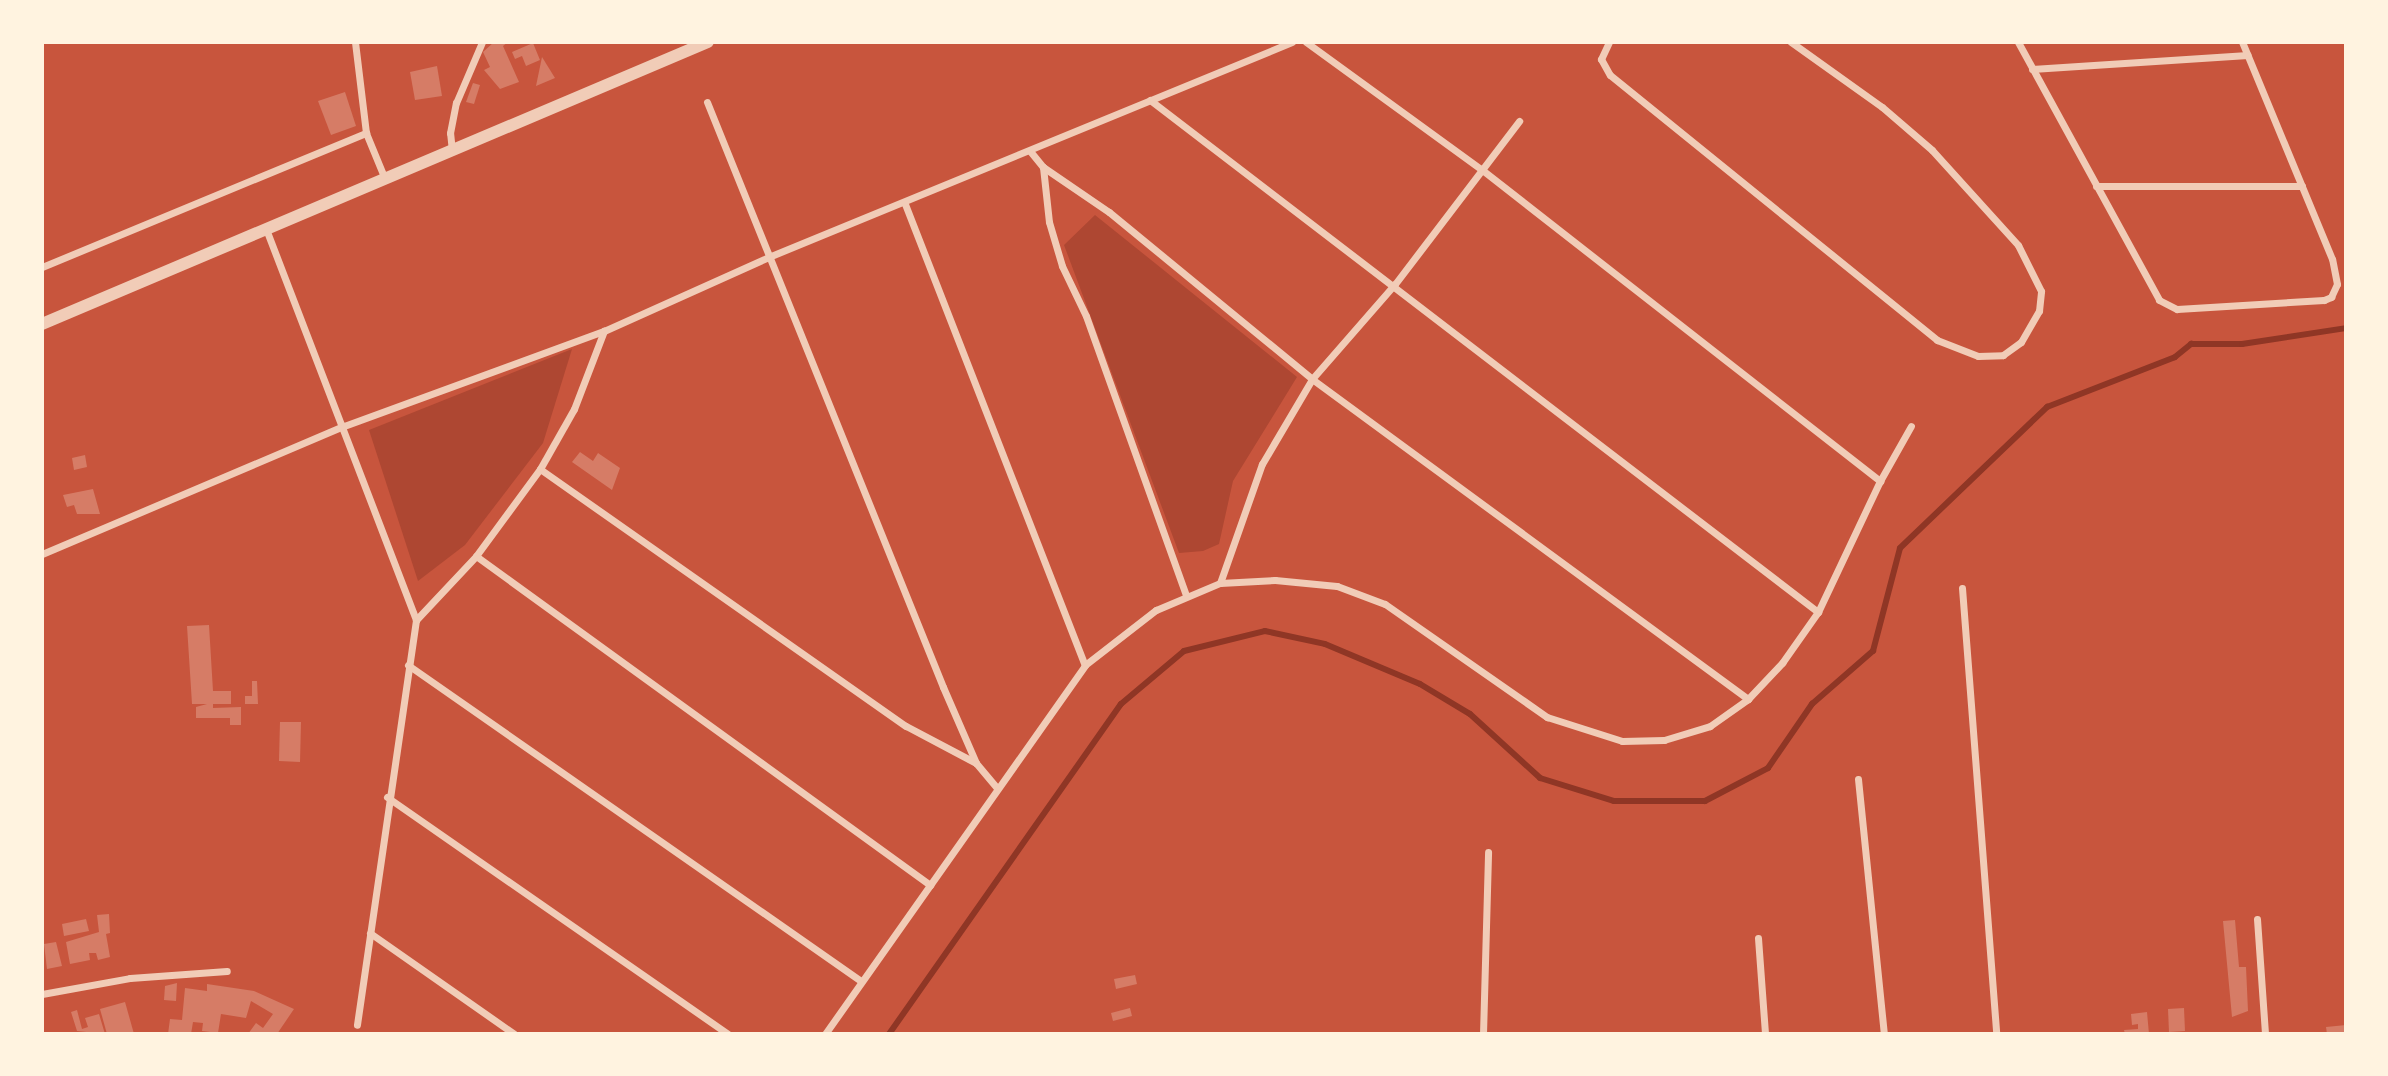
<!DOCTYPE html>
<html>
<head>
<meta charset="utf-8">
<style>
  body { margin:0 }
  #map { position:relative; width:2388px; height:1076px; overflow:hidden; background:#c8553d; font-family:Quicksand,sans-serif }
  div>[style] { position:absolute }
  .green>* { inset:0; background:#ae4732 }
  .stream>* { height:6px; margin:-3px; padding:0 3px; transform-origin:3px; border-radius:3px; background:#8f3625 }
  .building>* { inset:0; background:#d67c66 }
  .minor>* { height:7px; margin:-3.5px; padding:0 3.5px; transform-origin:3.5px; border-radius:3.5px; background:#f1ccb7 }
  .tertiary>* { height:12px; margin:-6px; padding:0 6px; transform-origin:6px; border-radius:6px; background:#f1ccb7 }
  span { translate:-50% -50%; white-space:nowrap; text-align:center; line-height:1.15; -webkit-text-stroke:5px #fff3e0; paint-order:stroke }
  .frame { position:absolute; inset:0; border:44px solid #fff3e0; pointer-events:none }
</style>
</head>
<body>
<div id="map">
  <div class="green">
    <i style="clip-path:polygon(1095px 215px,1297px 377px,1233px 481px,1219px 544px,1203px 551px,1179px 553px,1064px 245px)"></i>
    <i style="clip-path:polygon(572px 349px,543px 443px,465px 545px,418px 581px,369px 430px)"></i>
  </div>
  <div class="stream">
    <i style="left:889px;top:1034px;width:403px;rotate:-54.9deg"></i>
    <i style="left:1121px;top:704px;width:82px;rotate:-40.1deg"></i>
    <i style="left:1184px;top:651px;width:83px;rotate:-13.9deg"></i>
    <i style="left:1265px;top:631px;width:61px;rotate:12.2deg"></i>
    <i style="left:1325px;top:644px;width:103px;rotate:22.8deg"></i>
    <i style="left:1420px;top:684px;width:58px;rotate:31deg"></i>
    <i style="left:1470px;top:714px;width:95px;rotate:42.4deg"></i>
    <i style="left:1540px;top:778px;width:77px;rotate:17.3deg"></i>
    <i style="left:1614px;top:801px;width:91px"></i>
    <i style="left:1705px;top:801px;width:71px;rotate:-27.6deg"></i>
    <i style="left:1768px;top:768px;width:78px;rotate:-55.5deg"></i>
    <i style="left:1812px;top:704px;width:81px;rotate:-41deg"></i>
    <i style="left:1873px;top:651px;width:106px;rotate:-75.3deg"></i>
    <i style="left:1900px;top:548px;width:204px;rotate:-43.8deg"></i>
    <i style="left:2047px;top:407px;width:137px;rotate:-21.3deg"></i>
    <i style="left:2175px;top:357px;width:21px;rotate:-39deg"></i>
    <i style="left:2191px;top:344px;width:51px"></i>
    <i style="left:2242px;top:344px;width:105px;rotate:-8.7deg"></i>
  </div>
  <div class="building">
    <i style="clip-path:polygon(494px 42px,508px 42px,503px 46px,519px 82px,500px 89px,484px 70px,490px 67px,483px 52px)"></i>
    <i style="clip-path:polygon(533px 43px,540px 60px,526px 66px,522px 56px,515px 59px,512px 52px)"></i>
    <i style="clip-path:polygon(542px 57px,555px 78px,536px 86px)"></i>
    <i style="clip-path:polygon(437px 66px,442px 96px,415px 100px,410px 72px)"></i>
    <i style="clip-path:polygon(473px 83px,480px 85px,474px 104px,466px 102px)"></i>
    <i style="clip-path:polygon(345px 92px,356px 126px,331px 135px,318px 101px)"></i>
    <i style="clip-path:polygon(580px 452px,593px 461px,598px 453px,620px 468px,612px 490px,572px 462px)"></i>
    <i style="clip-path:polygon(85px 455px,87px 467px,74px 470px,72px 458px)"></i>
    <i style="clip-path:polygon(93px 489px,100px 514px,77px 514px,74px 505px,67px 507px,63px 495px)"></i>
    <i style="clip-path:polygon(209px 625px,213px 691px,231px 691px,231px 704px,213px 704px,213px 708px,241px 707px,241px 725px,230px 725px,230px 718px,196px 718px,196px 707px,207px 704px,192px 704px,187px 626px)"></i>
    <i style="clip-path:polygon(252px 681px,257px 681px,258px 704px,245px 704px,245px 696px,252px 696px)"></i>
    <i style="clip-path:polygon(280px 722px,301px 722px,300px 762px,279px 761px)"></i>
    <i style="clip-path:polygon(109px 914px,110px 933px,106px 934px,110px 957px,98px 960px,96px 953px,89px 953px,90px 960px,70px 964px,66px 942px,99px 932px,97px 915px)"></i>
    <i style="clip-path:polygon(86px 919px,89px 931px,64px 936px,62px 924px)"></i>
    <i style="clip-path:polygon(2235px 920px,2239px 967px,2246px 967px,2248px 1011px,2232px 1017px,2223px 921px)"></i>
    <i style="clip-path:polygon(56px 942px,62px 966px,47px 969px,44px 944px)"></i>
    <i style="clip-path:polygon(1135px 975px,1137px 984px,1116px 989px,1114px 979px)"></i>
    <i style="clip-path:polygon(177px 983px,176px 1001px,164px 1000px,165px 986px)"></i>
    <i style="clip-path:polygon(207px 984px,254px 991px,294px 1009px,277px 1034px,248px 1034px,256px 1023px,263px 1028px,273px 1014px,251px 1001px,246px 1018px,221px 1014px,218px 1033px,202px 1031px,203px 1023px,193px 1022px,191px 1034px,168px 1034px,170px 1019px,182px 1020px,185px 988px,207px 991px)"></i>
    <i style="clip-path:polygon(125px 1002px,134px 1034px,107px 1034px,100px 1009px)"></i>
    <i style="clip-path:polygon(1130px 1008px,1132px 1016px,1113px 1021px,1111px 1013px)"></i>
    <i style="clip-path:polygon(2184px 1008px,2185px 1031px,2169px 1032px,2168px 1009px)"></i>
    <i style="clip-path:polygon(77px 1010px,82px 1029px,88px 1027px,85px 1018px,99px 1014px,105px 1034px,77px 1031px,71px 1012px)"></i>
    <i style="clip-path:polygon(2147px 1012px,2149px 1034px,2125px 1034px,2124px 1030px,2138px 1029px,2138px 1024px,2132px 1025px,2131px 1014px)"></i>
    <i style="clip-path:polygon(2346px 1025px,2346px 1034px,2327px 1034px,2326px 1027px)"></i>
  </div>
  <div class="minor">
    <i style="left:355px;top:42px;width:92px;rotate:83.1deg"></i>
    <i style="left:366px;top:133px;width:50px;rotate:67.6deg"></i>
    <i style="left:1306px;top:42px;width:216px;rotate:36deg"></i>
    <i style="left:1481px;top:169px;width:507px;rotate:38.02deg"></i>
    <i style="left:1609px;top:42px;width:19px;rotate:115deg"></i>
    <i style="left:1601px;top:59px;width:18px;rotate:61deg"></i>
    <i style="left:1610px;top:75px;width:421px;rotate:39deg"></i>
    <i style="left:1937px;top:340px;width:44px;rotate:21.3deg"></i>
    <i style="left:1978px;top:356px;width:25px;rotate:-2deg"></i>
    <i style="left:2003px;top:355px;width:22px;rotate:-36deg"></i>
    <i style="left:2021px;top:342px;width:36px;rotate:-60deg"></i>
    <i style="left:2039px;top:311px;width:20px;rotate:-84deg"></i>
    <i style="left:2041px;top:291px;width:51px;rotate:-116.6deg"></i>
    <i style="left:2018px;top:245px;width:128px;rotate:-132.2deg"></i>
    <i style="left:1932px;top:150px;width:66px;rotate:-139.3deg"></i>
    <i style="left:1882px;top:107px;width:112px;rotate:-144.5deg"></i>
    <i style="left:2018px;top:42px;width:294px;rotate:61.3deg"></i>
    <i style="left:2159px;top:300px;width:20px;rotate:27deg"></i>
    <i style="left:2177px;top:309px;width:147px;rotate:-3.5deg"></i>
    <i style="left:2324px;top:300px;width:8px;rotate:-23deg"></i>
    <i style="left:2331px;top:297px;width:14px;rotate:-65deg"></i>
    <i style="left:2337px;top:284px;width:25px;rotate:-101deg"></i>
    <i style="left:2332px;top:259px;width:235px;rotate:-112.5deg"></i>
    <i style="left:2032px;top:69px;width:216px;rotate:-3.7deg"></i>
    <i style="left:1150px;top:100px;width:842px;rotate:37.47deg"></i>
    <i style="left:707px;top:102px;width:631px;rotate:68.03deg"></i>
    <i style="left:943px;top:687px;width:83px;rotate:66.5deg"></i>
    <i style="left:976px;top:763px;width:33px;rotate:50deg"></i>
    <i style="left:452px;top:151px;width:18px;rotate:-96deg"></i>
    <i style="left:450px;top:133px;width:31px;rotate:-79deg"></i>
    <i style="left:456px;top:103px;width:66px;rotate:-66.9deg"></i>
    <i style="left:1030px;top:151px;width:21px;rotate:51deg"></i>
    <i style="left:1043px;top:167px;width:80px;rotate:34.3deg"></i>
    <i style="left:1109px;top:212px;width:263px;rotate:39.4deg"></i>
    <i style="left:1312px;top:379px;width:541px;rotate:36.28deg"></i>
    <i style="left:1043px;top:167px;width:55px;rotate:83.8deg"></i>
    <i style="left:1049px;top:222px;width:46px;rotate:73.5deg"></i>
    <i style="left:1062px;top:266px;width:55px;rotate:64.4deg"></i>
    <i style="left:1086px;top:316px;width:296px;rotate:70.3deg"></i>
    <i style="left:2096px;top:186px;width:206px"></i>
    <i style="left:905px;top:204px;width:495px;rotate:68.7deg"></i>
    <i style="left:266px;top:229px;width:419px;rotate:69deg"></i>
    <i style="left:416px;top:620px;width:409px;rotate:98.3deg"></i>
    <i style="left:42px;top:267px;width:351px;rotate:-22.5deg"></i>
    <i style="left:540px;top:469px;width:447px;rotate:35.1deg"></i>
    <i style="left:906px;top:726px;width:79px;rotate:27.9deg"></i>
    <i style="left:42px;top:554px;width:328px;rotate:-23deg"></i>
    <i style="left:344px;top:426px;width:277px;rotate:-20.1deg"></i>
    <i style="left:604px;top:331px;width:183px;rotate:-24.2deg"></i>
    <i style="left:771px;top:256px;width:563px;rotate:-22.33deg"></i>
    <i style="left:476px;top:556px;width:561px;rotate:35.93deg"></i>
    <i style="left:1220px;top:583px;width:126px;rotate:-70.6deg"></i>
    <i style="left:1262px;top:464px;width:99px;rotate:-59.5deg"></i>
    <i style="left:1312px;top:379px;width:126px;rotate:-48.9deg"></i>
    <i style="left:1395px;top:284px;width:205px;rotate:-52.7deg"></i>
    <i style="left:1962px;top:588px;width:447px;rotate:85.6deg"></i>
    <i style="left:416px;top:620px;width:88px;rotate:-46.8deg"></i>
    <i style="left:476px;top:556px;width:108px;rotate:-53.7deg"></i>
    <i style="left:540px;top:469px;width:69px;rotate:-60.5deg"></i>
    <i style="left:574px;top:409px;width:84px;rotate:-69deg"></i>
    <i style="left:408px;top:665px;width:552px;rotate:34.9deg"></i>
    <i style="left:1858px;top:779px;width:256px;rotate:84.2deg"></i>
    <i style="left:387px;top:797px;width:415px;rotate:34.8deg"></i>
    <i style="left:2257px;top:919px;width:115px;rotate:86deg"></i>
    <i style="left:370px;top:933px;width:176px;rotate:35deg"></i>
    <i style="left:1758px;top:938px;width:96px;rotate:85.8deg"></i>
    <i style="left:42px;top:994px;width:89px;rotate:-10.3deg"></i>
    <i style="left:130px;top:978px;width:97px;rotate:-4.1deg"></i>
    <i style="left:825px;top:1034px;width:451px;rotate:-54.8deg"></i>
    <i style="left:1085px;top:665px;width:90px;rotate:-37.8deg"></i>
    <i style="left:1156px;top:610px;width:69px;rotate:-22.9deg"></i>
    <i style="left:1220px;top:583px;width:55px;rotate:-3.1deg"></i>
    <i style="left:1275px;top:580px;width:62px;rotate:5.5deg"></i>
    <i style="left:1337px;top:586px;width:51px;rotate:20.6deg"></i>
    <i style="left:1385px;top:604px;width:198px;rotate:34.9deg"></i>
    <i style="left:1547px;top:717px;width:79px;rotate:17.7deg"></i>
    <i style="left:1622px;top:741px;width:42px;rotate:-1.4deg"></i>
    <i style="left:1664px;top:740px;width:48px;rotate:-16.9deg"></i>
    <i style="left:1710px;top:726px;width:47px;rotate:-35.4deg"></i>
    <i style="left:1748px;top:699px;width:50px;rotate:-46.6deg"></i>
    <i style="left:1782px;top:663px;width:62px;rotate:-54.8deg"></i>
    <i style="left:1818px;top:612px;width:145px;rotate:-64.7deg"></i>
    <i style="left:1880px;top:481px;width:63px;rotate:-60.6deg"></i>
    <i style="left:1483px;top:1034px;width:182px;rotate:-88.4deg"></i>
  </div>
  <div class="tertiary">
    <i style="left:42px;top:324px;width:723px;rotate:-22.95deg"></i>
  </div>
  <div class="frame"></div>
</div>
</body>
</html>
